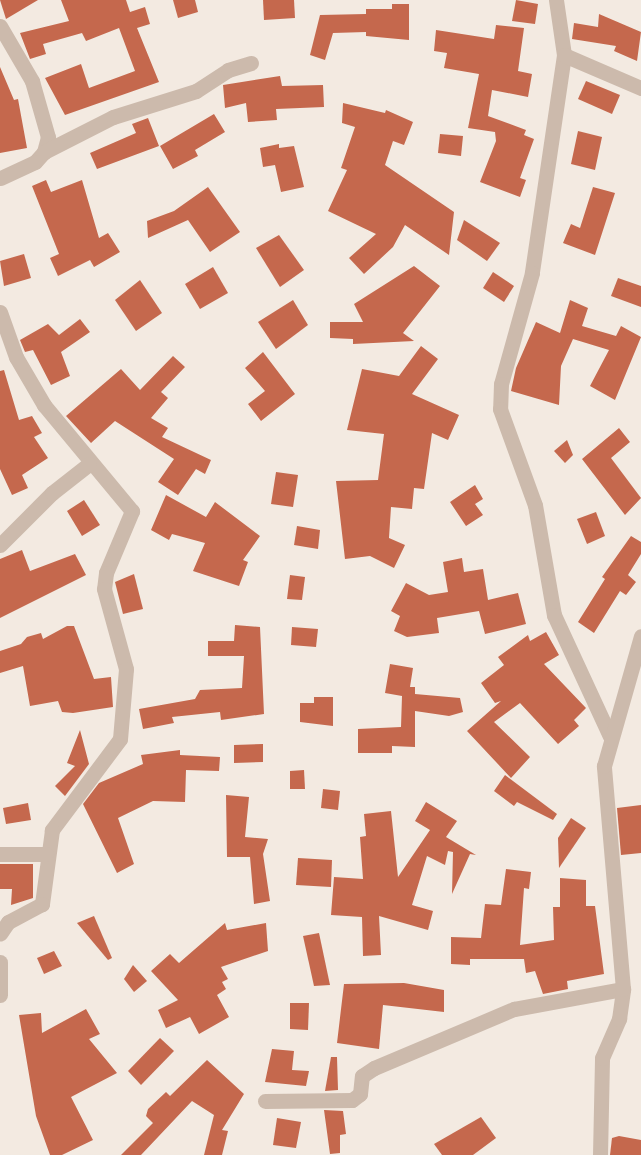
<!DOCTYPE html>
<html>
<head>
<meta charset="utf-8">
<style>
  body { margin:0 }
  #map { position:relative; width:641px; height:1155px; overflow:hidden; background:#f3eae1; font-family:Jost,sans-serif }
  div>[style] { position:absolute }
  .building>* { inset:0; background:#c5684d }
  .minor>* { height:15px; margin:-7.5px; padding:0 7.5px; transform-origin:7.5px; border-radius:7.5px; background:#ccbaac }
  span { translate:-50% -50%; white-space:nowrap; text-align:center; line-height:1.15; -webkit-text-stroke:5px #fbf4ee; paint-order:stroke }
</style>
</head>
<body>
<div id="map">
  <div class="building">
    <i style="clip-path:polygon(0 0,38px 0,6px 19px)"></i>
    <i style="clip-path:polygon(61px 0,126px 0,130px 12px,145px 7px,150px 24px,137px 28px,159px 82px,65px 115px,45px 78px,81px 64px,89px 88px,135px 71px,119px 28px,86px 41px,82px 33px,43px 44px,46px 54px,30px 59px,20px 33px,69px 21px)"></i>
    <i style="clip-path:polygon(173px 0,195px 0,198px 12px,178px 18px)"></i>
    <i style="clip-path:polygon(263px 0,294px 0,295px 18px,264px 20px)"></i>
    <i style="clip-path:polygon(516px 0,538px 4px,535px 24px,512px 21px)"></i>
    <i style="clip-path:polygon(392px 4px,409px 4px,409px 40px,366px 36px,366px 32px,333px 33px,325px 60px,310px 55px,320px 15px,366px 14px,366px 9px,392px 9px)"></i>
    <i style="clip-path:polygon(599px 14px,641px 32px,637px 61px,614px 51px,616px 46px,572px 39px,574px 23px,598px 27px)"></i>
    <i style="clip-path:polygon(496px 25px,524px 28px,518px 71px,532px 74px,528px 97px,492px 90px,488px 116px,526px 130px,524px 135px,534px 139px,520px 178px,526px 180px,520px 197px,480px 182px,496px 141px,495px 132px,468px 128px,479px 74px,444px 68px,447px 53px,434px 51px,436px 30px,494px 39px)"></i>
    <i style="clip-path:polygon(0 67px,14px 100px,18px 99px,27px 148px,0 153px)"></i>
    <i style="clip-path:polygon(280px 76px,282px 86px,323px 85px,324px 107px,276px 109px,277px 120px,248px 122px,246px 103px,225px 108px,223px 85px)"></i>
    <i style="clip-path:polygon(586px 81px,620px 95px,612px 114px,578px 99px)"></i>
    <i style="clip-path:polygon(343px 103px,385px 113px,386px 110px,413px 122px,404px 145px,393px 141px,385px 165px,454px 212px,449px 255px,405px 225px,393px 247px,364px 274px,349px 258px,376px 234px,328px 211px,347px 170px,341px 168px,355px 127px,342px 123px)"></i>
    <i style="clip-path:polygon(214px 114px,225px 132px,195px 150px,198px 156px,173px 169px,160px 146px)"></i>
    <i style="clip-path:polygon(148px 118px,159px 146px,97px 169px,90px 153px,136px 133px,132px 124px)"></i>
    <i style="clip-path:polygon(578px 131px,602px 137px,595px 170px,571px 164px)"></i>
    <i style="clip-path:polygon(440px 134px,463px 136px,461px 156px,438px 153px)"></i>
    <i style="clip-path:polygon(279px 144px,279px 148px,294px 146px,304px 187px,281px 192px,275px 165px,263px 167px,260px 148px)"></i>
    <i style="clip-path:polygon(46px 180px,51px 192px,82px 180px,99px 238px,108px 233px,120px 252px,94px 267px,90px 260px,58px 276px,50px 258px,59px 254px,32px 186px)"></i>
    <i style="clip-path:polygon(208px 187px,240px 232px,210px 252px,188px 220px,148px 238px,147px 221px,174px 211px)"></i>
    <i style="clip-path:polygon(593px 187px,615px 193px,595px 255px,563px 243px,571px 224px,580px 228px)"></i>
    <i style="clip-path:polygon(464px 220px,500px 243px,487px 261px,457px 240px)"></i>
    <i style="clip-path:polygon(279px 235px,304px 270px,280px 287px,256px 248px)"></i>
    <i style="clip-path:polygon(24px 254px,31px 278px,4px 286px,0 261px)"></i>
    <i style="clip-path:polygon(414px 266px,440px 286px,403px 333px,414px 341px,353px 344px,353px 339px,330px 338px,330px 322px,363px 322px,354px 304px)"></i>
    <i style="clip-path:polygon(213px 267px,228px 293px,200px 309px,185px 284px)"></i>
    <i style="clip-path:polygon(493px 272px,514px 286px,504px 302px,483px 288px)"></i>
    <i style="clip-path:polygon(618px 278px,641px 286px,641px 307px,611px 296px)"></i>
    <i style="clip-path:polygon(140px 280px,162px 313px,136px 331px,115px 300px)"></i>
    <i style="clip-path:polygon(293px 300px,308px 325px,276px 349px,258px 322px)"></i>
    <i style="clip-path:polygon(570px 300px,588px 308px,582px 326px,616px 336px,621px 326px,641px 337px,615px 400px,590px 386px,609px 350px,573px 339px,561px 366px,559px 405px,511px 391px,516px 368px,536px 322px,560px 333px)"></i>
    <i style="clip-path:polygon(80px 319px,90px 332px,61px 352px,70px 376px,51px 385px,33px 350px,25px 352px,20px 340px,48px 324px,59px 335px)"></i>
    <i style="clip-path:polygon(421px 346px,438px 359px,412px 394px,459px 415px,448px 440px,432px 433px,424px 489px,414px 488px,412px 509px,391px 507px,389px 538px,405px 545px,394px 568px,370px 556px,345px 559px,336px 481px,378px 480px,384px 434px,347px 430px,362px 369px,399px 376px)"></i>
    <i style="clip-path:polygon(263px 352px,295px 394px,261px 421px,248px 404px,265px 391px,245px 368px)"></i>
    <i style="clip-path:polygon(173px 356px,185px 367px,161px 392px,168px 398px,151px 418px,168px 428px,162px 437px,211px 460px,205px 474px,196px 469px,178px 495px,158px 482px,174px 459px,115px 421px,91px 443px,66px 416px,121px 369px,140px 390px)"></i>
    <i style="clip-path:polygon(4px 370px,19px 420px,32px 416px,42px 433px,34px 437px,48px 458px,22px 475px,28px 488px,12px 495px,0 469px,0 371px)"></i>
    <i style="clip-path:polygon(619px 428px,630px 442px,611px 458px,641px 498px,625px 515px,582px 459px)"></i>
    <i style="clip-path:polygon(567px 440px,573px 455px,565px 463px,554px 451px)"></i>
    <i style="clip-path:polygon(276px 472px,298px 475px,293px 507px,271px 504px)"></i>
    <i style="clip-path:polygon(475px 485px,483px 499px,475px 504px,483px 515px,466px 526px,450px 502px)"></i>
    <i style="clip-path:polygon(166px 495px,206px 517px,215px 502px,260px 536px,243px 560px,248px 562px,239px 586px,193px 571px,205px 543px,172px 534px,169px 540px,151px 530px)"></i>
    <i style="clip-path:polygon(84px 500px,100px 525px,82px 536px,67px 511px)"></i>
    <i style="clip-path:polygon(596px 512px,605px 536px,587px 544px,577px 519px)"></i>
    <i style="clip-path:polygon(297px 526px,320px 530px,318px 549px,294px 545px)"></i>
    <i style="clip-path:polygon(631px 536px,641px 542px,641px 554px,628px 575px,636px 582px,626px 595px,620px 591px,594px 633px,578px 622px,605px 579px,602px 577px)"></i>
    <i style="clip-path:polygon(22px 550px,30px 571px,75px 554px,86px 575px,0 618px,0 559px)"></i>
    <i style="clip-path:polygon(462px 558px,464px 572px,483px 569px,488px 600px,518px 593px,526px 624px,485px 634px,479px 611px,437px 618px,439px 633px,407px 637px,394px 631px,400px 616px,391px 611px,406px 583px,429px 595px,448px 592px,443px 562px)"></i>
    <i style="clip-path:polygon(134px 574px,143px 609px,123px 614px,115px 582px)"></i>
    <i style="clip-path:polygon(290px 575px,305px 577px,302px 600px,287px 599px)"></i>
    <i style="clip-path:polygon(235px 625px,260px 627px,264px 714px,221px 720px,220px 712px,172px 717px,174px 723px,143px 729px,139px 709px,195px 699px,200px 690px,242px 688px,244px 656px,208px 656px,208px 641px,234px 641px)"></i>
    <i style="clip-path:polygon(67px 626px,74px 626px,94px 679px,111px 677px,113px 707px,73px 713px,62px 712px,58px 701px,30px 706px,23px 666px,0 673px,0 651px,21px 644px,27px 637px,41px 633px,43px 639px)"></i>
    <i style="clip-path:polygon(292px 627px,318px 629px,316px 647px,291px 645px)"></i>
    <i style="clip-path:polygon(546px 632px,559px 655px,544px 664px,586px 708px,574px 720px,579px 726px,558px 744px,520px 703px,494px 722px,530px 757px,511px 778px,467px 731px,501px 701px,495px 703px,481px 683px,504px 665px,498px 657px,528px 635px,530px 641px)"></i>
    <i style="clip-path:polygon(390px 664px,413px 668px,410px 687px,415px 687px,415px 694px,460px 698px,463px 712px,449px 716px,415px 711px,415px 747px,392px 746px,392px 753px,358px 753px,358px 729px,401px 727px,402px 696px,385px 693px)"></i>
    <i style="clip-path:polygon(314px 697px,333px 697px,333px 726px,300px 722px,300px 703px,314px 703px)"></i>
    <i style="clip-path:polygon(80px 730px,89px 764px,65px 796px,55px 786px,75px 766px,67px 763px)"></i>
    <i style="clip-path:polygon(263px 744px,263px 762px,234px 763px,234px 745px)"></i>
    <i style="clip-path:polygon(180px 750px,180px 755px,220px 757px,219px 771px,186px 770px,185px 802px,153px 801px,118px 818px,134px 864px,117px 873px,83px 804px,99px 783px,143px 764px,141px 755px)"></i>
    <i style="clip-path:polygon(304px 770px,305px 789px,290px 789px,290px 771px)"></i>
    <i style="clip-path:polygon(505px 775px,557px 814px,553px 820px,517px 802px,514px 806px,494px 791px)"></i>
    <i style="clip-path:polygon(323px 789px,340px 791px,338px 810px,321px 808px)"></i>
    <i style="clip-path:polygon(226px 795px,249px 797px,245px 837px,268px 839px,263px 854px,270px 901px,254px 904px,250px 857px,227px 857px)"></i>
    <i style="clip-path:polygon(426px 802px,457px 821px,446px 837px,476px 855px,470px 854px,452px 894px,453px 852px,448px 851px,445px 865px,427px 856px,412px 905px,433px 911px,428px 930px,379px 916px,381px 955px,363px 956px,362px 917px,331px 915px,334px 877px,363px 879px,360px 837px,366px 836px,364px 814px,391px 811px,398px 877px,430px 830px,415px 821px)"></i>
    <i style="clip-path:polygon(28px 803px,31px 820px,6px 824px,3px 808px)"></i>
    <i style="clip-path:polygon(641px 805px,641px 853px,621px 855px,617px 808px)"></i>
    <i style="clip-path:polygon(571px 818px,586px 828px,559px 868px,558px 838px)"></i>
    <i style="clip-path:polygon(298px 858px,332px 860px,331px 887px,296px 885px)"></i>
    <i style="clip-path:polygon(0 864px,33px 864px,33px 898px,11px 905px,12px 889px,0 889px)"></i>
    <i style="clip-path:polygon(506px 869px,531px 872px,529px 889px,524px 888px,520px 945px,554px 940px,553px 907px,560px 907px,560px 878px,586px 880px,586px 906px,595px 906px,604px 974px,567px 981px,568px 989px,543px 994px,535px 971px,526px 973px,524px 959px,470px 959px,470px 965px,451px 964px,451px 937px,481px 938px,485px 904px,501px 905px)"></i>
    <i style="clip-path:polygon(94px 916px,112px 958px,108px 960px,77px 923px)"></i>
    <i style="clip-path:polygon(225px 923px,227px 930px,266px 923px,268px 951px,221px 967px,228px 979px,222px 982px,226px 989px,217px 995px,229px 1017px,199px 1034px,190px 1017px,166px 1028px,158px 1010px,178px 1000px,151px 971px,170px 954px,179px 963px)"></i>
    <i style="clip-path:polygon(319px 933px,330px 985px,314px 986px,303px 936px)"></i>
    <i style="clip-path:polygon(54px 951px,62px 966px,44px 974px,37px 958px)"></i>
    <i style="clip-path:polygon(133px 965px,147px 981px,134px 992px,124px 979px)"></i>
    <i style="clip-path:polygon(404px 983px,444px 990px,444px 1012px,383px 1005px,379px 1049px,337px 1043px,344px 984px)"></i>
    <i style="clip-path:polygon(290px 1003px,309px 1003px,308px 1030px,290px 1029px)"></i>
    <i style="clip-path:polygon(86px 1009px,100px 1034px,89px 1039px,117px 1073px,71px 1097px,93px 1140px,62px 1155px,50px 1155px,36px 1116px,19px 1015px,41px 1013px,42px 1033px)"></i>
    <i style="clip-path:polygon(160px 1038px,174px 1051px,141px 1085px,128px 1071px)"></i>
    <i style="clip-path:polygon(272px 1049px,294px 1051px,292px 1070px,309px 1071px,306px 1086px,265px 1082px)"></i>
    <i style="clip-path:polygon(331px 1057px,337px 1057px,338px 1090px,325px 1091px)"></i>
    <i style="clip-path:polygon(207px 1060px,244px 1094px,222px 1130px,228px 1131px,222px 1155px,204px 1155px,214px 1115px,192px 1101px,141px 1155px,121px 1155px,153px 1123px,146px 1116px,148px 1109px,166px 1092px,170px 1096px)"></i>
    <i style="clip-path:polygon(324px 1110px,343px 1111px,346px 1134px,340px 1135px,340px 1153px,330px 1154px)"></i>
    <i style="clip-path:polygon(481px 1117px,496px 1138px,473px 1155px,442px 1155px,434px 1144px)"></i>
    <i style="clip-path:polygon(277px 1118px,301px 1122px,296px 1148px,273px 1145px)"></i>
    <i style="clip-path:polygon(619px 1136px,641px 1140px,641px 1155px,610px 1155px,612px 1138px)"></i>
  </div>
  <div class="minor">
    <i style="left:556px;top:0;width:56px;rotate:81.7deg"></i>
    <i style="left:564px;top:55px;width:220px;rotate:98.4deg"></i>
    <i style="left:532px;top:273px;width:115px;rotate:105.6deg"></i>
    <i style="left:501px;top:384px;width:25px;rotate:92deg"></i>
    <i style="left:500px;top:409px;width:102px;rotate:70deg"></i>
    <i style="left:535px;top:505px;width:112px;rotate:80.2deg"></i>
    <i style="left:554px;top:615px;width:133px;rotate:65.2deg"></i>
    <i style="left:0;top:26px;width:64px;rotate:59.8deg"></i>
    <i style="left:32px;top:81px;width:58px;rotate:74.1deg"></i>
    <i style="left:48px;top:137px;width:16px;rotate:105deg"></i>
    <i style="left:44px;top:152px;width:13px;rotate:132deg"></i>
    <i style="left:35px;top:162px;width:38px;rotate:155deg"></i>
    <i style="left:564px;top:55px;width:84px;rotate:23.2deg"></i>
    <i style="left:44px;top:152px;width:77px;rotate:-26.9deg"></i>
    <i style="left:113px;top:117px;width:87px;rotate:-17.4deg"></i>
    <i style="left:196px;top:91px;width:38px;rotate:-33deg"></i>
    <i style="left:228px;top:70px;width:24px;rotate:-17deg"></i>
    <i style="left:0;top:312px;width:48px;rotate:70.4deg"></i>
    <i style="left:16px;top:357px;width:56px;rotate:59.7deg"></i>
    <i style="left:44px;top:405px;width:138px;rotate:50.3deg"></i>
    <i style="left:132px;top:511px;width:67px;rotate:112.8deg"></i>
    <i style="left:106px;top:573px;width:16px;rotate:97deg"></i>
    <i style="left:104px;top:589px;width:83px;rotate:74.6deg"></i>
    <i style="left:126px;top:669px;width:70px;rotate:94.9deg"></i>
    <i style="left:120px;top:739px;width:114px;rotate:126.8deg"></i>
    <i style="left:52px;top:830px;width:75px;rotate:97.7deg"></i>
    <i style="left:42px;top:904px;width:38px;rotate:152deg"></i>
    <i style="left:8px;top:922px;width:14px;rotate:124deg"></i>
    <i style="left:0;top:545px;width:74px;rotate:-45deg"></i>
    <i style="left:52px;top:493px;width:47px;rotate:-38.1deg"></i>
    <i style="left:0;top:854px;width:46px"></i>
    <i style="left:0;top:962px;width:33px;rotate:90deg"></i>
    <i style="left:265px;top:1101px;width:87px;rotate:-0.7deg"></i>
    <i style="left:352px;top:1100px;width:10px;rotate:-37deg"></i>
    <i style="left:360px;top:1094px;width:18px;rotate:-84deg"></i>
    <i style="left:362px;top:1076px;width:14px;rotate:-34deg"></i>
    <i style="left:374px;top:1068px;width:152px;rotate:-22.9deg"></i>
    <i style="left:514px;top:1009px;width:111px;rotate:-10.4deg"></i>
    <i style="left:600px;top:1155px;width:97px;rotate:-88.8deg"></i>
    <i style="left:602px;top:1058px;width:43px;rotate:-66.4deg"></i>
    <i style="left:619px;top:1019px;width:30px;rotate:-82deg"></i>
    <i style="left:623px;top:989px;width:224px;rotate:-94.9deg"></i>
    <i style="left:604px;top:766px;width:135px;rotate:-74.1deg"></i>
  </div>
</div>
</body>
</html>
